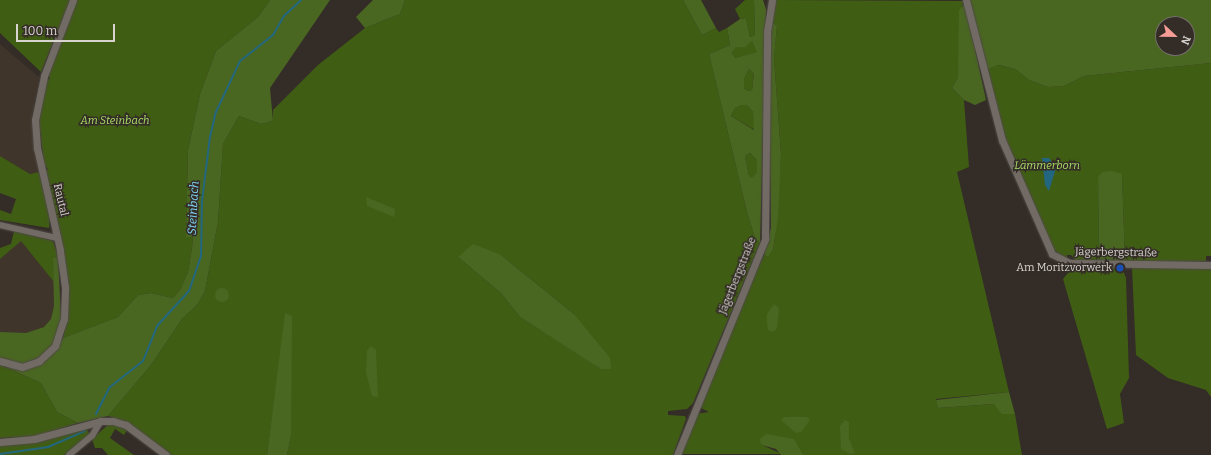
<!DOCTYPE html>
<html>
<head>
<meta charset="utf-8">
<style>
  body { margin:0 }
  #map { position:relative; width:1211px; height:455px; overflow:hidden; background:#332c27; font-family:Bitter,serif }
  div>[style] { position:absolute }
  .built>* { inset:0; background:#40352b }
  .green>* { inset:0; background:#405d14 }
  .forest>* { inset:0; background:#4a6721 }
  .round { border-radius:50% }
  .water>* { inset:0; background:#22677f }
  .stream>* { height:2px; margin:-1px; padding:0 1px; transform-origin:1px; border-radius:1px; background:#22677f }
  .roads { filter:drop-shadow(0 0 1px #4f4a45) drop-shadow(0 0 1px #4f4a45) }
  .minor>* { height:5.5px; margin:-2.75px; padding:0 2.75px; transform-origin:2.75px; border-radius:2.75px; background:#726b65 }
  .tertiary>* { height:7px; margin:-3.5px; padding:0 3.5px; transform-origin:3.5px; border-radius:3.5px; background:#726b65 }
  .dots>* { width:11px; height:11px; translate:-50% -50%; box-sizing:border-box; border:2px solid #332c27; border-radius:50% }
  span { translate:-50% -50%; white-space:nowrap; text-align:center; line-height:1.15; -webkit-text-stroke:3px #332c27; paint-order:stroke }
  .park-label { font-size:11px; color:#abdf68; font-style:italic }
  .street-label { font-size:11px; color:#d7d3cf }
  .poi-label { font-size:11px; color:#d7d3cf }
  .right { translate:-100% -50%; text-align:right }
  .water-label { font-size:12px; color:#81d6f8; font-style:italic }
  .north { position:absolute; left:1155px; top:16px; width:40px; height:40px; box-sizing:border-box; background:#332c27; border:1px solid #756f6a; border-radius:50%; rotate:112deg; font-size:11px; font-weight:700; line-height:16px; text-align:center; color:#d7d3cf }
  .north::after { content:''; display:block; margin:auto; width:14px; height:18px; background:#f59c96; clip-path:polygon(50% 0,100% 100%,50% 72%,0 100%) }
  .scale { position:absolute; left:16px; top:24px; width:99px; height:18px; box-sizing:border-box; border:2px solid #d7d3cf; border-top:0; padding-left:5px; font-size:12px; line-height:14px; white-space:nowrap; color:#d7d3cf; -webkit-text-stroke:3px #332c27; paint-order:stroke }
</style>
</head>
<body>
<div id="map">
  <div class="built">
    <i style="clip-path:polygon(0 44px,39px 77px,31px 120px,39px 172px,30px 174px,0 156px)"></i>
    <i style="clip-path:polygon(21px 240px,54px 282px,54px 306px,51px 319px,44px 327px,26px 333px,8px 334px,0 332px,0 259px)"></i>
  </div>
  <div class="green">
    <i style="clip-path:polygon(0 0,70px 0,41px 72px,0 33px)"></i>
    <i style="clip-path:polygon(76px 0,270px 0,258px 17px,216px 51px,200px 94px,188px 150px,186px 237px,193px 237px,192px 248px,188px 272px,180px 290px,173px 298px,151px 293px,138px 295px,118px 317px,63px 338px,67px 319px,45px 171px,48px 169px,44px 165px,39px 120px,46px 80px,50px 79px,48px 75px)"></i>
    <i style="clip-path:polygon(evenodd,405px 0,683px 0,702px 35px,716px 28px,719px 32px,727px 28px,730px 45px,709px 54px,747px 212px,755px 238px,760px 243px,693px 403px,687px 409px,668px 411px,668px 415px,685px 416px,686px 419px,673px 455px,287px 455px,291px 436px,286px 313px,267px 455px,171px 455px,129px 423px,108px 416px,151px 365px,182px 319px,198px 304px,205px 291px,218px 222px,223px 144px,239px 116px,261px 124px,273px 121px,273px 110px,318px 65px,365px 28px,400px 14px,405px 0,501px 255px,574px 314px,601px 369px,520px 317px,501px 293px,458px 257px,501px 255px)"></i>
    <i style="clip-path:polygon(745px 0,754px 0,755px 35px,750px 37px,746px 18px,740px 19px,735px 9px)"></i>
    <i style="clip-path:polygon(776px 0,963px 1px,958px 77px,952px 88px,964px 100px,969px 167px,957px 172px,1009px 392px,936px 399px,938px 408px,995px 404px,1001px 414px,1015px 414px,1022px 455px,803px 455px,762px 445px,782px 454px,680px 454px,695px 414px,709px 412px,699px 407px,740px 308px,764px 255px,768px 257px,773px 250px,775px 238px,781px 154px,774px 58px,777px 25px,772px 23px)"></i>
    <i style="clip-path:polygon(752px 41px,758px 52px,735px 58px,732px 53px,736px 46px)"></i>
    <i style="clip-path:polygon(1211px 63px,1211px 256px,1206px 256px,1206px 261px,1125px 261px,1122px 175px,1098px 177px,1099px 261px,1076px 261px,1071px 255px,1067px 255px,1067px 258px,1059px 254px,1053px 249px,1005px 137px,986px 70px,997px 65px,1015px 69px,1029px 80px,1048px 87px,1064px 86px,1084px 76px)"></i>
    <i style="clip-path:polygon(749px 69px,754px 74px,752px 90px,748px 91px,744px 88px,744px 79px)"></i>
    <i style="clip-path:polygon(742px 105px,747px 105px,753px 112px,755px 130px,731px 116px,735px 108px)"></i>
    <i style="clip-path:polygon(750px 153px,757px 160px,757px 172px,752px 179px,749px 176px,745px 156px)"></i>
    <i style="clip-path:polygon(0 156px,30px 174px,39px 172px,50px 217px,49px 228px,0 220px,0 210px,11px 214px,16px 199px,0 193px)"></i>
    <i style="clip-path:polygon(14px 231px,53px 241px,58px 256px,53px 258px,54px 282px,21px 241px,0 259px,0 248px,11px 244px)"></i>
    <i style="clip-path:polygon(1122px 268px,1126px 278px,1129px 378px,1120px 394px,1124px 423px,1107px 429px,1063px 279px,1071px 269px)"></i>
    <i style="clip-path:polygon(1132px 268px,1211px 268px,1211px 397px,1206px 390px,1168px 378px,1136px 355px)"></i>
    <i style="clip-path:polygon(0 365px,41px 383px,57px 412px,78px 423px,35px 436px,0 438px)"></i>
    <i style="clip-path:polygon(110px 423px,127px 430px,124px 435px,115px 429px,110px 438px,134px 455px,108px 455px,102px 448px,95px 448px,92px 439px)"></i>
    <i style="clip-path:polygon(86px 427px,90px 435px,64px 455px,0 455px,0 445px,34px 442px)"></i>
  </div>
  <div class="forest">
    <i style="clip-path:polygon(270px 0,330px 0,270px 88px,273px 121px,261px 124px,239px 116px,223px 144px,218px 222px,205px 291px,198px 304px,182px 319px,151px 365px,108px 416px,78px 423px,57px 412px,41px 383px,5px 367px,22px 369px,40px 363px,52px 354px,63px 338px,118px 317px,138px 295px,151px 293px,173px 298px,180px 290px,188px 272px,192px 248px,193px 237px,186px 237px,188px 150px,200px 94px,216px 51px,258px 17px)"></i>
    <i style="clip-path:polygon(373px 0,405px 0,400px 14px,365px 28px,356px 17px)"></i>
    <i style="clip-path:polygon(683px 0,701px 0,716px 28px,702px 35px)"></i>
    <i style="clip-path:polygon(evenodd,754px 0,763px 0,766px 9px,760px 243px,755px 238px,747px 212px,709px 54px,730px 45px,727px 28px,740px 19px,746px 18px,750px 37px,755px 35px,754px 0,752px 41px,757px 52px,735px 58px,732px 53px,736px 47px,745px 47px,752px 41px,754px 0,749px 69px,754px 74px,752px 90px,748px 91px,744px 88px,744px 79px,749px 69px,754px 0,742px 105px,747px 105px,753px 112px,754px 130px,731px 116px,735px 108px,742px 105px,754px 0,750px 153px,757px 160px,757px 172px,752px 178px,749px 176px,745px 156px,750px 153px)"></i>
    <i style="clip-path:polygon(evenodd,970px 0,1211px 0,1211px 63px,1084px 76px,1064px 86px,1048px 87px,1029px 80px,1015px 69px,998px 65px,986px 70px,970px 0,1163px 24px,1187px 24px,1187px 48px,1163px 48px,1163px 24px)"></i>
    <i style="clip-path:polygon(965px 4px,986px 100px,975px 105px,964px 100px,952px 88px,958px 77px,959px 10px)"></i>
    <i style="clip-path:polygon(772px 23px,777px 25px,774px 58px,781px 154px,778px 218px,773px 250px,768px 257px,764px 255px,771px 228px,769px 65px)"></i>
    <i style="clip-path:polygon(1112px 171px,1122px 174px,1125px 261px,1099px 261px,1098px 177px,1103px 172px)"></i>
    <i style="clip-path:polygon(366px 197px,395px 209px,394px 217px,367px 206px)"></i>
    <i style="clip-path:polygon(473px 244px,501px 255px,574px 314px,610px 358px,611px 369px,601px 369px,588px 361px,520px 317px,501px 293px,458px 257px)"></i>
    <i style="clip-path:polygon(58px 256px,61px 318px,56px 341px,38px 358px,22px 364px,0 358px,0 332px,26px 333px,44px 327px,51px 319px,54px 306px,53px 258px)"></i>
    <i class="round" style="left:215px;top:288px;width:14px;height:14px"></i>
    <i style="clip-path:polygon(774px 304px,779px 308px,777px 328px,773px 332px,768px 330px,767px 323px,767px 314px)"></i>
    <i style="clip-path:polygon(285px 313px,292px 316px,291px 436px,287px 455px,267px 455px)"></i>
    <i style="clip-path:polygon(371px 346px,376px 350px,378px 397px,372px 396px,366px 372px,367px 351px)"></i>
    <i style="clip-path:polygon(1009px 392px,1015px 414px,1001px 414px,994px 404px,938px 408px,936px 400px)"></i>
    <i style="clip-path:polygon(784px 417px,807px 417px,810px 420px,801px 432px,796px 433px,781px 420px)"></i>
    <i style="clip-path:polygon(845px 420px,849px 422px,849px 439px,855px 453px,850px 454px,841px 449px,840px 426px)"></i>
    <i style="clip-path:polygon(766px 434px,794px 439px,803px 455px,781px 455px,776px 449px,762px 445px,759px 440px)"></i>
  </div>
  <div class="water">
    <i style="clip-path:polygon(1042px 158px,1049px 158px,1056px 168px,1049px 191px,1045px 185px)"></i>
  </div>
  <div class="stream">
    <i style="left:96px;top:414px;width:30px;rotate:-63deg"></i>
    <i style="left:110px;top:387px;width:42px;rotate:-38.2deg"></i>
    <i style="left:143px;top:361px;width:38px;rotate:-68deg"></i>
    <i style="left:157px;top:326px;width:47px;rotate:-47.6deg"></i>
    <i style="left:189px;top:291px;width:37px;rotate:-71deg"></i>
    <i style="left:201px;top:256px;width:55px;rotate:-89deg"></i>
    <i style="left:202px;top:201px;width:64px;rotate:-82.9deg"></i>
    <i style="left:210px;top:137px;width:26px;rotate:-77deg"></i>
    <i style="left:216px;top:112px;width:56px;rotate:-64.8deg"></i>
    <i style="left:240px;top:61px;width:42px;rotate:-38.2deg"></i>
    <i style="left:273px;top:35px;width:22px;rotate:-60deg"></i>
    <i style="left:284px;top:16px;width:23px;rotate:-43deg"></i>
    <i style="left:0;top:454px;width:49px;rotate:-8.3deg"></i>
    <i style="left:48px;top:447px;width:40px;rotate:-23.4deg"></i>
  </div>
  <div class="roads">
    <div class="minor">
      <i style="left:0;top:225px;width:58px;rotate:12.8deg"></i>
      <i style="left:69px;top:455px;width:30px;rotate:-40deg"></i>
      <i style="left:92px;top:436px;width:17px;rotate:-59deg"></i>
    </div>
    <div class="tertiary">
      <i style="left:966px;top:0;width:145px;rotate:75.6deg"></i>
      <i style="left:1002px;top:140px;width:124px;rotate:66.3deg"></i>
      <i style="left:1052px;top:254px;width:20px;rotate:27deg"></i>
      <i style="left:1070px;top:263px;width:141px;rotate:0.8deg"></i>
      <i style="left:0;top:361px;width:23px;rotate:15deg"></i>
      <i style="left:22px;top:367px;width:18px;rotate:-19deg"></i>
      <i style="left:39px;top:361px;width:22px;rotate:-43deg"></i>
      <i style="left:55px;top:346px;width:28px;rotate:-72deg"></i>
      <i style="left:64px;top:319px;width:32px;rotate:-88deg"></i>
      <i style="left:65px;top:287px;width:37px;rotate:-98deg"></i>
      <i style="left:60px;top:250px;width:105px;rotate:-102.7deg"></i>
      <i style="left:37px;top:148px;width:28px;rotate:-94deg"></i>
      <i style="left:35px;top:120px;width:45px;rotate:-78.4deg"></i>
      <i style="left:44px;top:76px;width:81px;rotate:-69.1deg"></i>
      <i style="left:0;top:442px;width:34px;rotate:-5deg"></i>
      <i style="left:34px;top:439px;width:69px;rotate:-15deg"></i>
      <i style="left:101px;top:421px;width:12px"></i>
      <i style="left:113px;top:421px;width:14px;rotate:17deg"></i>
      <i style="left:126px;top:425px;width:50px;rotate:36.9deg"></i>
      <i style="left:677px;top:455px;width:233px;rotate:-67.8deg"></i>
      <i style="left:765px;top:239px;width:207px;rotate:-89.4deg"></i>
      <i style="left:767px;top:32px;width:32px;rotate:-81deg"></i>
    </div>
  </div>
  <div class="dots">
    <i style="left:1120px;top:268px;background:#1a4fb4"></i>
  </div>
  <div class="park-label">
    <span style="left:115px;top:121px">Am Steinbach</span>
    <span style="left:1047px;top:166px">Lämmerborn</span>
  </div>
  <div class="street-label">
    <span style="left:60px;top:200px;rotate:77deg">Rautal</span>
    <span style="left:1116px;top:253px;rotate:1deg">Jägerbergstraße</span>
    <span style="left:738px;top:276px;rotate:-68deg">Jägerbergstraße</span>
  </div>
  <div class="poi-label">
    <span class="right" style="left:1112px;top:268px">Am Moritzvorwerk</span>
  </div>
  <div class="water-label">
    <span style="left:194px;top:208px;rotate:-87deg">Steinbach</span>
  </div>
  <div class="north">N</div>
  <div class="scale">100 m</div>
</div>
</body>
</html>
